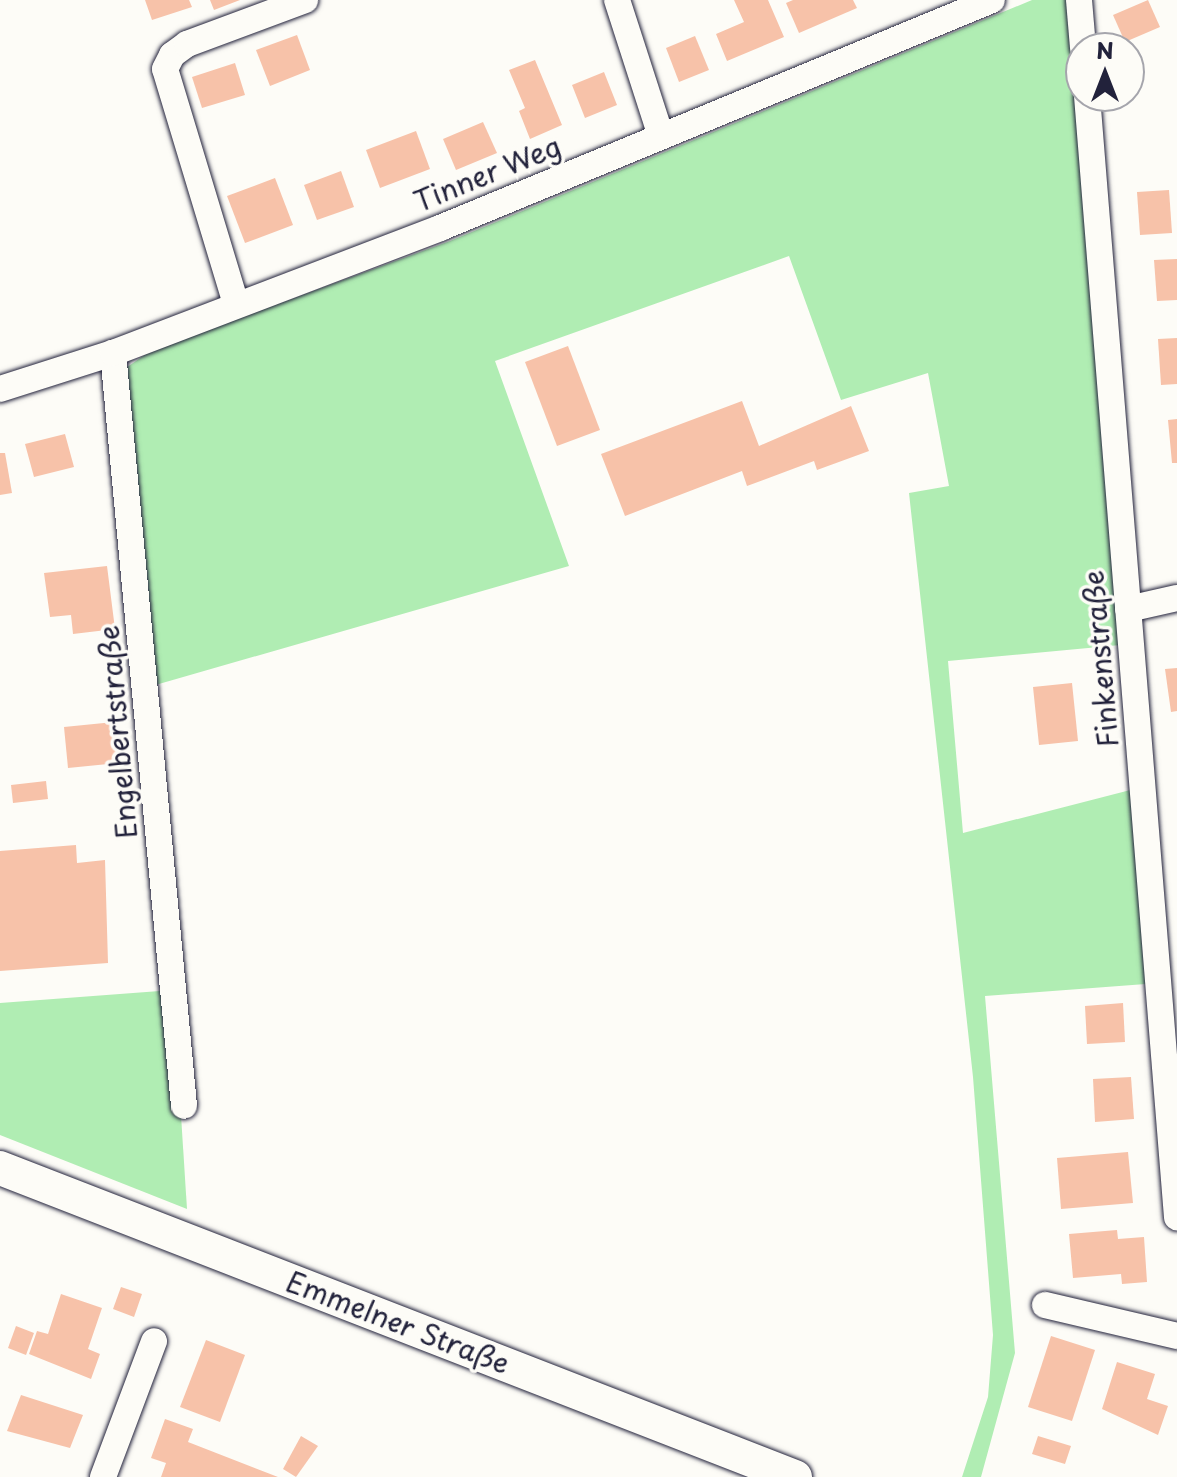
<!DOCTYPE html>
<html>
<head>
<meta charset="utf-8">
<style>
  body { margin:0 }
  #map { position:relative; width:1177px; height:1477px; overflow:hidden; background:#fdfcf7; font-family:"Playpen Sans",sans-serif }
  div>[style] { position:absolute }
  .green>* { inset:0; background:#b0edb3 }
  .building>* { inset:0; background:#f7c2a9 }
  .roads { filter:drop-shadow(0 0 2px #22223b) drop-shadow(0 0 2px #22223b) }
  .minor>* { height:26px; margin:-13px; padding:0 13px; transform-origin:13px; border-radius:13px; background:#fdfcf7 }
  .major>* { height:34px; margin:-17px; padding:0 17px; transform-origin:17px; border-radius:17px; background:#fdfcf7 }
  span { translate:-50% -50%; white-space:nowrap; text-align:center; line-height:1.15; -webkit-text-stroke:7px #fdfcf7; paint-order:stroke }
  .street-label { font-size:28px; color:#22223b }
  .north { position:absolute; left:1065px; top:32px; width:80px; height:80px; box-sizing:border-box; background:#fdfcf7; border:2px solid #a5a5ac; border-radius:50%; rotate:0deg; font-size:22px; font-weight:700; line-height:32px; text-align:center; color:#22223b }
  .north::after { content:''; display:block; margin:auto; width:28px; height:36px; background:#22223b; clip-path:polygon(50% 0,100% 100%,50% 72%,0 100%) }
</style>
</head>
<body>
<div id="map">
  <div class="green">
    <i style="clip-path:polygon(1032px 0,1079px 0,1081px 96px,1131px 644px,948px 661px,963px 833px,1142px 787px,1159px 983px,985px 996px,1015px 1353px,981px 1477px,962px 1477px,988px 1397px,993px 1335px,973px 1077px,909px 493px,949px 486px,928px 373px,841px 400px,789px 256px,495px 361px,569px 566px,145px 688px,117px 374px,152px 350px,450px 241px)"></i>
    <i style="clip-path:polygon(173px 990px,187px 1209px,0 1135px,0 1003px)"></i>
  </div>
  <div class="building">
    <i style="clip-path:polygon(145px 0,189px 0,192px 7px,152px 20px)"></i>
    <i style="clip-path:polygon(210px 0,240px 0,214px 10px)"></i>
    <i style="clip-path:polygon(734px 0,768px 0,784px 37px,727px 61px,716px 34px,744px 22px)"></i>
    <i style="clip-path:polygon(793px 0,853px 0,857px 8px,799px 33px,786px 3px)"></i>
    <i style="clip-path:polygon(1148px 0,1160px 27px,1125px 42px,1113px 15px)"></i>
    <i style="clip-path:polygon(297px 35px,310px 70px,270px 86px,256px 50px)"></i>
    <i style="clip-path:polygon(695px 36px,709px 70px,679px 82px,666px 48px)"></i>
    <i style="clip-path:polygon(535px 60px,562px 125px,530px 139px,519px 111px,525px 108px,509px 70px)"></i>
    <i style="clip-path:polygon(235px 63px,245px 95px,202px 108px,192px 77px)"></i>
    <i style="clip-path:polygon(604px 72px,617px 105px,585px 118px,572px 85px)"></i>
    <i style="clip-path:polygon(483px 122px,497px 153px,456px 170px,443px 139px)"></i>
    <i style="clip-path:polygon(416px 131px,430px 169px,380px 188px,366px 150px)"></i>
    <i style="clip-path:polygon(341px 171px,354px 207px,317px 220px,304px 185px)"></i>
    <i style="clip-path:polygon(275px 178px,293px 225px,245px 243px,227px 196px)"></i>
    <i style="clip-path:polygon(1169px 190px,1172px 233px,1140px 235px,1137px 192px)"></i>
    <i style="clip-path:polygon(1177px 259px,1177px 300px,1157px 301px,1154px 260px)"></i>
    <i style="clip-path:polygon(1177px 338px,1177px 384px,1161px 385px,1158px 339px)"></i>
    <i style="clip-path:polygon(568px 346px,600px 430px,557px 446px,525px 362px)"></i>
    <i style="clip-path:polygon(742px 401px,759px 446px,851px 406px,869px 451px,817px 470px,814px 461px,747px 486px,742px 471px,625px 516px,601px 454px)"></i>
    <i style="clip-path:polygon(1177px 419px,1177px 463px,1172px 463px,1168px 420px)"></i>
    <i style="clip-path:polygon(65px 434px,74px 467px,34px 477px,25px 444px)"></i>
    <i style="clip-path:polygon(0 453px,5px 453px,12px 493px,0 495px)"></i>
    <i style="clip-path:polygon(107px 566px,115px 629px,73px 634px,71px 615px,50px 617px,44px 573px)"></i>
    <i style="clip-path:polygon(1177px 668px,1177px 711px,1171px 712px,1165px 669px)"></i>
    <i style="clip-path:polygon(1072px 683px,1078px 741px,1039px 745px,1033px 687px)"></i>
    <i style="clip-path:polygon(114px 722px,118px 763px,68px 768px,64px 727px)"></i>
    <i style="clip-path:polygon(46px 781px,48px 799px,13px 803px,11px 785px)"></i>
    <i style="clip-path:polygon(76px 845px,77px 863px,105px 860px,108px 963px,0 971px,0 851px)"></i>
    <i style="clip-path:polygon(1123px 1003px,1125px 1042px,1087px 1044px,1085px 1006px)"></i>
    <i style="clip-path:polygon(1131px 1077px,1134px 1119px,1095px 1122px,1093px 1079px)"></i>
    <i style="clip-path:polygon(1128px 1152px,1133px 1203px,1061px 1209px,1057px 1158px)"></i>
    <i style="clip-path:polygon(1117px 1230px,1118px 1239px,1144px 1237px,1147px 1282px,1122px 1284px,1121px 1274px,1073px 1278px,1069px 1234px)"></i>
    <i style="clip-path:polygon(121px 1287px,142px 1294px,134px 1317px,113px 1309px)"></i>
    <i style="clip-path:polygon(61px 1294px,102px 1308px,88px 1349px,100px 1354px,91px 1379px,29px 1354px,37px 1331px,48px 1334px)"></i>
    <i style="clip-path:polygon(16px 1326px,34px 1333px,26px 1355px,8px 1348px)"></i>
    <i style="clip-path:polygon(1051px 1336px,1095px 1350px,1072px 1421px,1028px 1407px)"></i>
    <i style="clip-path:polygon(206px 1340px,245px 1355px,220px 1422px,180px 1407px)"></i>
    <i style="clip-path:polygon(1117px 1362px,1155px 1374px,1147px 1399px,1168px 1406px,1158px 1435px,1102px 1409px)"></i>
    <i style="clip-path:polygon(21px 1395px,83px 1415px,70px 1448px,7px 1431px)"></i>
    <i style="clip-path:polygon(165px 1419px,193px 1429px,188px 1442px,278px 1477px,161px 1477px,166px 1463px,151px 1458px)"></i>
    <i style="clip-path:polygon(301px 1436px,318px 1446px,296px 1477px,283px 1469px)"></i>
    <i style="clip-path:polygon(1038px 1436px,1071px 1446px,1065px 1464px,1032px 1454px)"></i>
  </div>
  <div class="roads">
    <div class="minor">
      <i style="left:617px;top:0;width:143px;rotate:72.1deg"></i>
      <i style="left:1079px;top:0;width:48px;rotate:85.2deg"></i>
      <i style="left:1087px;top:96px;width:1125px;rotate:85.41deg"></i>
      <i style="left:236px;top:304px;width:245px;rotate:-106.8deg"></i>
      <i style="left:165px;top:69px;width:16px;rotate:-63deg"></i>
      <i style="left:172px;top:55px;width:19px;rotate:-36deg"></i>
      <i style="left:187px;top:44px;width:126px;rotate:-20.4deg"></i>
      <i style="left:113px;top:353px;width:756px;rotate:84.61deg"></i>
      <i style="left:0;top:389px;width:119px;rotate:-17.7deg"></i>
      <i style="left:113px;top:353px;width:350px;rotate:-20.9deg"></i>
      <i style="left:440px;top:228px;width:597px;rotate:-22.44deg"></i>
      <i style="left:1128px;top:609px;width:50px;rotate:-12.7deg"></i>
      <i style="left:1045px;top:1305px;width:136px;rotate:13.2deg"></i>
      <i style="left:103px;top:1477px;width:145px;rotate:-69.4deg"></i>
    </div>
    <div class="major">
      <i style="left:0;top:1168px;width:853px;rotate:21.24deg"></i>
    </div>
  </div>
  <div class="street-label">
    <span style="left:487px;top:173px;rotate:-22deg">Tinner Weg</span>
    <span style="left:1100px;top:659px;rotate:-95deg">Finkenstraße</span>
    <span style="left:117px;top:732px;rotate:-95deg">Engelbertstraße</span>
    <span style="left:398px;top:1322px;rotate:21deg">Emmelner Straße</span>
  </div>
  <div class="north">N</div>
</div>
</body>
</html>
